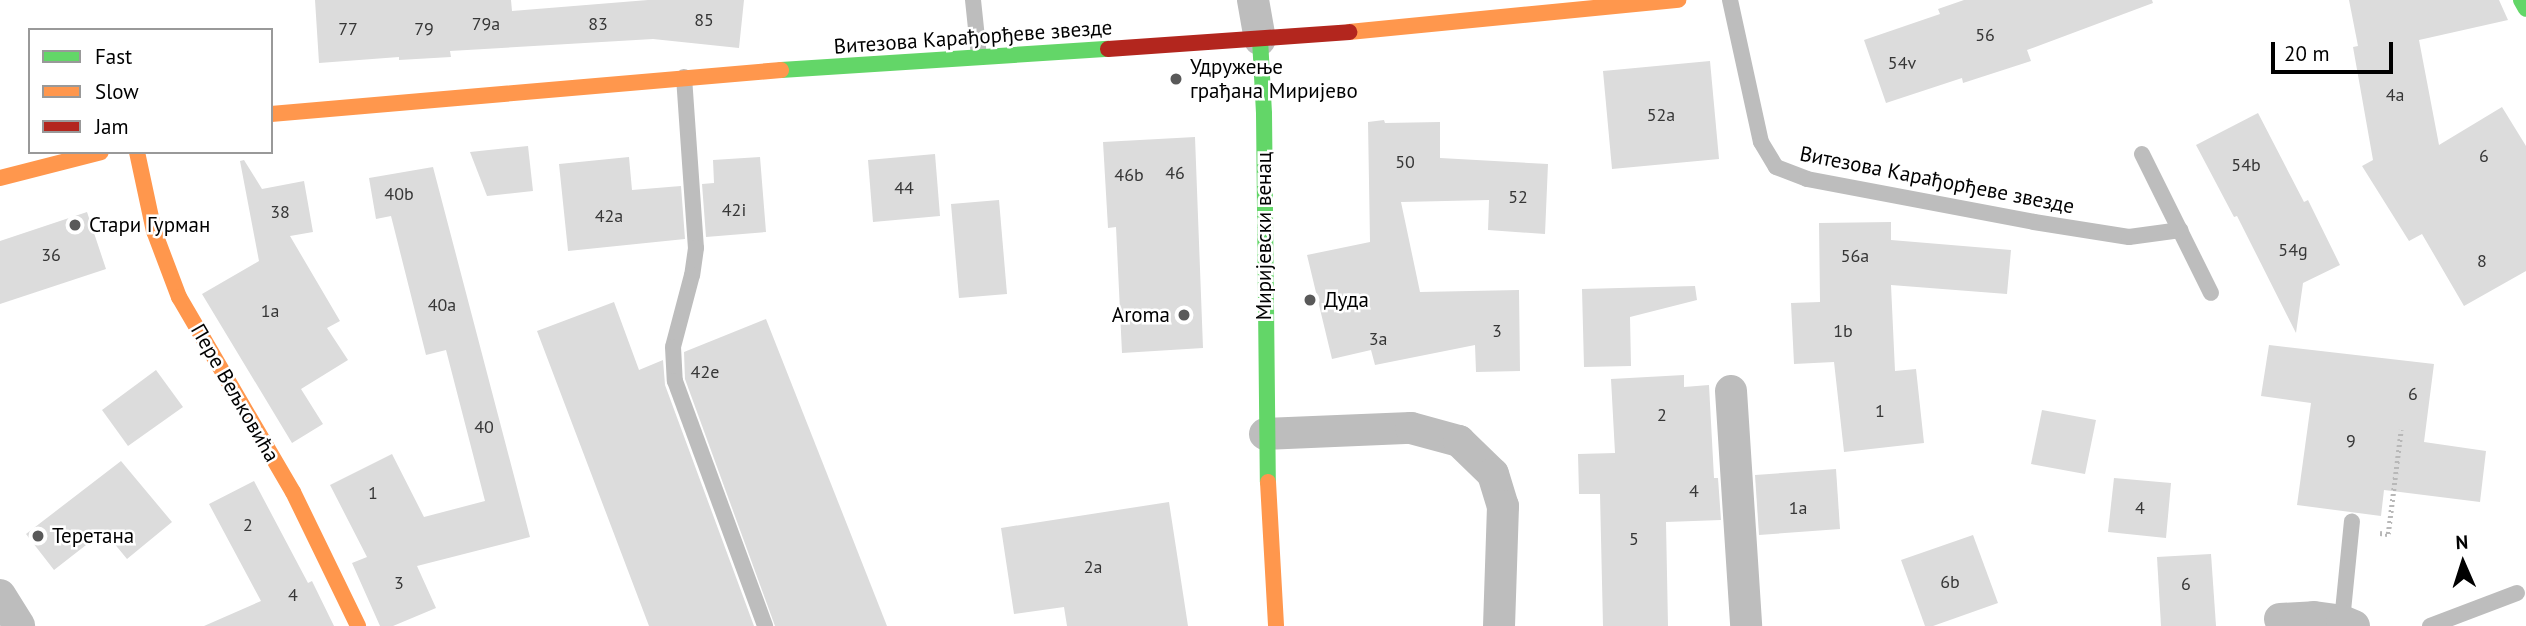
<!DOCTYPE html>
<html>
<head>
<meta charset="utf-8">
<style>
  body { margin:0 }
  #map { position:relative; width:2526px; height:626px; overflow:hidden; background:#fff; font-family:"PT Sans",sans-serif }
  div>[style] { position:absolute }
  .building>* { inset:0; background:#dcdcdc }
  .path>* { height:4.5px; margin-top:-2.25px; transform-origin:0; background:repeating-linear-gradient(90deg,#b8b8b8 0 2px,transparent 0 5.5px) }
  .lane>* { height:16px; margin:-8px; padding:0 8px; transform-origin:8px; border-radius:8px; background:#bdbdbd }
  .street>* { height:32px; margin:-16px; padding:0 16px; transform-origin:16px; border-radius:16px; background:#bdbdbd }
  .fast>* { height:16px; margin:-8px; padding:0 8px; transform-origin:8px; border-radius:8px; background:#63d668 }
  .slow>* { height:16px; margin:-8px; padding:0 8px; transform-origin:8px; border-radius:8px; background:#ff974d }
  .jam>* { height:16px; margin:-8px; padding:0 8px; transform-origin:8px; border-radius:8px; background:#b3261e }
  .dots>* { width:19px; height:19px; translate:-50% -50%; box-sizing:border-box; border:4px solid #fff; border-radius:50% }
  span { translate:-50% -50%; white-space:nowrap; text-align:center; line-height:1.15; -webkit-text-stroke:5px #fff; paint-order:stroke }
  .number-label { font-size:18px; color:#373737 }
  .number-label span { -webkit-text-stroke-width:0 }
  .street-label { font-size:21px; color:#000 }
  .poi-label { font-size:21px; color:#000 }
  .left { translate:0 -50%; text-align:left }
  .right { translate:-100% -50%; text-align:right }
  .legend { position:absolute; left:28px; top:28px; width:245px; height:126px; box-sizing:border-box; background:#fff; border:2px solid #999; margin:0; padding:9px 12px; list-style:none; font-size:21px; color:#000 }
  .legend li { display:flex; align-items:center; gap:14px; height:35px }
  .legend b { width:35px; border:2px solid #999 }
  .north { position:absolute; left:2428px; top:528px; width:70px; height:70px; -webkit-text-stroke:5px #fff; paint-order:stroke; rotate:357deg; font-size:19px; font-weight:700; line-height:28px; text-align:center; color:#000 }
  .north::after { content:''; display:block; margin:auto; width:24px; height:32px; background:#000; clip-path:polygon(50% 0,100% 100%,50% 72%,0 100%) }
  .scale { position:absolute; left:2271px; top:42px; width:122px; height:32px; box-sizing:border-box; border:4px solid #000; border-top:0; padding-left:9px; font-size:21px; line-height:24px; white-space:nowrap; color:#000; -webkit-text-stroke:5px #fff; paint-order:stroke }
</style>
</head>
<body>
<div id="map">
  <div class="building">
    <i style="clip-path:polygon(315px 0,511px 0,512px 11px,648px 0,744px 0,739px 48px,653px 39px,450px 51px,451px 57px,399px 60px,399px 57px,319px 63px)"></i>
    <i style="clip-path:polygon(1964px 0,2152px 0,2153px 3px,2027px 50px,2031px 61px,1963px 83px,1962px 78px,1886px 103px,1864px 40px,1940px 14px,1938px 9px)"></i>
    <i style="clip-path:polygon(2349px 0,2499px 0,2508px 20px,2419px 40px,2439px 145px,2502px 107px,2526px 146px,2526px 271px,2464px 306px,2422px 234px,2409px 241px,2362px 166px,2373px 160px,2353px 47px,2358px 46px)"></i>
    <i style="clip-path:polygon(1710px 61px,1719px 159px,1612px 169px,1603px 71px)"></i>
    <i style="clip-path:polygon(2258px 113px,2304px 202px,2308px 200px,2340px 265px,2303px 283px,2296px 333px,2237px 216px,2234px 217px,2196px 145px)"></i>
    <i style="clip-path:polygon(1384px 120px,1385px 123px,1440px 122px,1440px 158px,1548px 164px,1545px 234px,1488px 230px,1489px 200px,1401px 202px,1420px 292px,1519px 290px,1520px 371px,1476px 372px,1475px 345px,1375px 365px,1371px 350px,1332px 359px,1307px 255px,1370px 242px,1368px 122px)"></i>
    <i style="clip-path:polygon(1195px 137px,1203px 348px,1122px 353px,1116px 227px,1108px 228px,1103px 142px)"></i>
    <i style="clip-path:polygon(528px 146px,533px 191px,487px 196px,470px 152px)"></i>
    <i style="clip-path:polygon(935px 154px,940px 216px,873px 222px,868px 160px)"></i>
    <i style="clip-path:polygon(629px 157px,632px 190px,681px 186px,685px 239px,568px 251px,559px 164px)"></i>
    <i style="clip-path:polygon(760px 157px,766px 232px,706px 237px,702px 184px,714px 183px,713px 160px)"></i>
    <i style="clip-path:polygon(244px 160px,262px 189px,304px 181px,313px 232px,290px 236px,340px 321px,327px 328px,348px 360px,301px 389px,323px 424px,292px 443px,202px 294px,259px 261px,240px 161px)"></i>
    <i style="clip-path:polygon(433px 167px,530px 537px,417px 566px,436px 608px,393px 626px,380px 626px,352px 563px,367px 557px,330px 485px,392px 454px,424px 517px,485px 501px,446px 350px,426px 355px,391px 216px,376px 219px,369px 178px)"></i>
    <i style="clip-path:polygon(999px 200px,1007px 294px,959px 298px,951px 204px)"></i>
    <i style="clip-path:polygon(87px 212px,106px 269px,0 304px,0 241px)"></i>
    <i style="clip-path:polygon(1891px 222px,1891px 240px,2011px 250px,2007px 294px,1891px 285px,1895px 371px,1916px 369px,1924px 443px,1844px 452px,1834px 362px,1794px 364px,1791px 303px,1820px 302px,1819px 223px)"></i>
    <i style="clip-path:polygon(1695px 286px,1697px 300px,1630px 317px,1631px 366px,1584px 367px,1582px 289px)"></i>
    <i style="clip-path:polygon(614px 302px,639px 370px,663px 360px,665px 385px,754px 626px,649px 626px,537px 331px)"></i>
    <i style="clip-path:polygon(766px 319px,887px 626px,775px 626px,685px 379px,684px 352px)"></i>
    <i style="clip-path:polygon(2269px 345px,2434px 364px,2424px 442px,2486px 451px,2480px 502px,2384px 490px,2381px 516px,2297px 505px,2311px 403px,2261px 396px)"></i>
    <i style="clip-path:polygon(156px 370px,183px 407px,128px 446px,102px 410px)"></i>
    <i style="clip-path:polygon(1684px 375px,1684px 387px,1709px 385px,1714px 478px,1718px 478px,1721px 520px,1666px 522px,1668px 626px,1603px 626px,1600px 494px,1579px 494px,1578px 454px,1615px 453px,1611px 379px)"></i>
    <i style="clip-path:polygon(2042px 410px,2096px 420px,2085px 474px,2031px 464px)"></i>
    <i style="clip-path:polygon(121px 461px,172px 522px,127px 559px,104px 531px,54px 570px,26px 534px)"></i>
    <i style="clip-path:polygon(1836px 469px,1840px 529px,1759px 535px,1755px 475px)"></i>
    <i style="clip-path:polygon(2114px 478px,2171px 483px,2166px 538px,2108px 532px)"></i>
    <i style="clip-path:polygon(254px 481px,308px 583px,312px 581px,334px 626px,204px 626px,261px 601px,209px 504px)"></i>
    <i style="clip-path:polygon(1169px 502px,1188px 626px,1067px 626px,1064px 607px,1014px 614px,1001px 528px)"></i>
    <i style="clip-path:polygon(1973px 535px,1998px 603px,1933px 626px,1925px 626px,1901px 560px)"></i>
    <i style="clip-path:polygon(2211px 554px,2216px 626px,2161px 626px,2157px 557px)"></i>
  </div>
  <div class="path">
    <i style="left:2380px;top:533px;width:8px;rotate:7deg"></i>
    <i style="left:2388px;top:534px;width:105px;rotate:-82.9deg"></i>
  </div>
  <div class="lane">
    <i style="left:973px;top:0;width:57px;rotate:84deg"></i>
    <i style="left:1730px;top:0;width:145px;rotate:77.7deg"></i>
    <i style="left:1761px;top:142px;width:29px;rotate:59deg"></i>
    <i style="left:1776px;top:167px;width:33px;rotate:21deg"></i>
    <i style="left:1807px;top:179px;width:231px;rotate:10.7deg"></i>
    <i style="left:2034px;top:222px;width:96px;rotate:9deg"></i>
    <i style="left:2129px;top:237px;width:52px;rotate:-7.7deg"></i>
    <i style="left:684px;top:77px;width:171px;rotate:86deg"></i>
    <i style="left:696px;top:248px;width:27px;rotate:98deg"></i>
    <i style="left:692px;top:275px;width:74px;rotate:104.8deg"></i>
    <i style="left:673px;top:347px;width:34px;rotate:87deg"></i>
    <i style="left:675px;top:381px;width:261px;rotate:69.8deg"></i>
    <i style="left:2142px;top:154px;width:155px;rotate:63.6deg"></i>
    <i style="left:2342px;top:621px;width:100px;rotate:-84.3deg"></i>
    <i style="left:2430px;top:626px;width:93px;rotate:-20.8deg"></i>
  </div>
  <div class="street">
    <i style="left:1253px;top:0;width:40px;rotate:80deg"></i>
    <i style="left:1731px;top:391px;width:235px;rotate:86.3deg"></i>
    <i style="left:1265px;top:434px;width:146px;rotate:-2.4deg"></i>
    <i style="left:1411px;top:428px;width:50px;rotate:15.2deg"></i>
    <i style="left:1459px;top:441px;width:47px;rotate:44.1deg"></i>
    <i style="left:1493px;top:474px;width:34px;rotate:73deg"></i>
    <i style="left:1503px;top:506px;width:120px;rotate:91.9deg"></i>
    <i style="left:0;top:595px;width:36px;rotate:58deg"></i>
    <i style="left:2280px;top:619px;width:34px;rotate:-3deg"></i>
    <i style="left:2314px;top:617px;width:28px;rotate:8deg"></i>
    <i style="left:2342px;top:621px;width:13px;rotate:23deg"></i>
  </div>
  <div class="fast">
    <i style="left:2521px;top:0;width:10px;rotate:61deg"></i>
    <i style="left:1260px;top:39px;width:75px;rotate:86.9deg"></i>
    <i style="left:1264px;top:114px;width:368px;rotate:89.4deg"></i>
    <i style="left:781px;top:70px;width:328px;rotate:-3.7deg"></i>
  </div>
  <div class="slow">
    <i style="left:1349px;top:32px;width:331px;rotate:-5.6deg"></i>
    <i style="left:271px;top:114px;width:512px;rotate:-4.93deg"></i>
    <i style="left:137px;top:152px;width:81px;rotate:77.9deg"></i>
    <i style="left:154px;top:231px;width:71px;rotate:69.3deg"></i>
    <i style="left:179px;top:297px;width:226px;rotate:59.7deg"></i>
    <i style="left:293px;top:492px;width:149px;rotate:64.1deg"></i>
    <i style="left:0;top:178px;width:104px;rotate:-14.4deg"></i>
    <i style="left:1268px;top:482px;width:144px;rotate:86.8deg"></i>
  </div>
  <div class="jam">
    <i style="left:1108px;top:49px;width:242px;rotate:-4deg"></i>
  </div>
  <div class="dots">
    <i style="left:1176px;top:79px;background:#595959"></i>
    <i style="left:75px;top:225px;background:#595959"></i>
    <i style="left:1310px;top:300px;background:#595959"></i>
    <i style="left:1184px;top:315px;background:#595959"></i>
    <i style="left:38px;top:536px;background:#595959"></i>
  </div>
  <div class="number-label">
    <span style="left:704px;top:20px">85</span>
    <span style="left:486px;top:24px">79a</span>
    <span style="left:598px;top:24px">83</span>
    <span style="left:348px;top:29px">77</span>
    <span style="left:424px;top:29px">79</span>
    <span style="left:1985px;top:35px">56</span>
    <span style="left:1902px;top:63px">54v</span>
    <span style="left:2395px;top:95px">4a</span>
    <span style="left:1661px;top:115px">52a</span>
    <span style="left:2484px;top:156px">6</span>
    <span style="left:1405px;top:162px">50</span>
    <span style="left:2246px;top:165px">54b</span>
    <span style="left:1175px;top:173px">46</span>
    <span style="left:1129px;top:175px">46b</span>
    <span style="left:904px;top:188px">44</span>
    <span style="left:399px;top:194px">40b</span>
    <span style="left:1518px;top:197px">52</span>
    <span style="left:734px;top:210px">42i</span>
    <span style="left:280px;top:212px">38</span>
    <span style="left:609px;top:216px">42a</span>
    <span style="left:2293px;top:250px">54g</span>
    <span style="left:51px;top:255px">36</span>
    <span style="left:1855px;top:256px">56a</span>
    <span style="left:2482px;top:261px">8</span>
    <span style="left:442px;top:305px">40a</span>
    <span style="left:270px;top:311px">1a</span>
    <span style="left:1497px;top:331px">3</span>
    <span style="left:1843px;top:331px">1b</span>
    <span style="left:1378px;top:339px">3a</span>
    <span style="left:705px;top:372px">42e</span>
    <span style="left:2413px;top:394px">6</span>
    <span style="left:1880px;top:411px">1</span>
    <span style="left:1662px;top:415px">2</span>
    <span style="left:484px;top:427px">40</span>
    <span style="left:2351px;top:441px">9</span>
    <span style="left:1694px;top:491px">4</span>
    <span style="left:373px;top:493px">1</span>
    <span style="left:1798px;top:508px">1a</span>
    <span style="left:2140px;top:508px">4</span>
    <span style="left:248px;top:525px">2</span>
    <span style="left:1634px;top:539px">5</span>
    <span style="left:1093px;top:567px">2a</span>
    <span style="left:1950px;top:582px">6b</span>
    <span style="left:399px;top:583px">3</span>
    <span style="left:2186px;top:584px">6</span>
    <span style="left:293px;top:595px">4</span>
  </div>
  <div class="street-label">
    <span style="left:973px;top:37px;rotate:-4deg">Витезова Карађорђеве звезде</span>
    <span style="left:1937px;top:180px;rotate:11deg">Витезова Карађорђеве звезде</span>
    <span style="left:1264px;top:236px;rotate:-90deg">Миријевски венац</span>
    <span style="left:235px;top:393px;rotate:60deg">Пере Вељковића</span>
  </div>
  <div class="poi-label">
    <span class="left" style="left:1190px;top:79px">Удружење<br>грађана Миријево</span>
    <span class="left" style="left:89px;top:225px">Стари Гурман</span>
    <span class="left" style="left:1324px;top:300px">Дуда</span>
    <span class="right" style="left:1170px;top:315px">Aroma</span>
    <span class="left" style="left:52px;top:536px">Теретана</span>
  </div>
  <ul class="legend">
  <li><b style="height:9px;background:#63d668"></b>Fast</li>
  <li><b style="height:9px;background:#ff974d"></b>Slow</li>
  <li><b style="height:9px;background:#b3261e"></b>Jam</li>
  </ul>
  <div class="north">N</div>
  <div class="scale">20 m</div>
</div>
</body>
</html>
